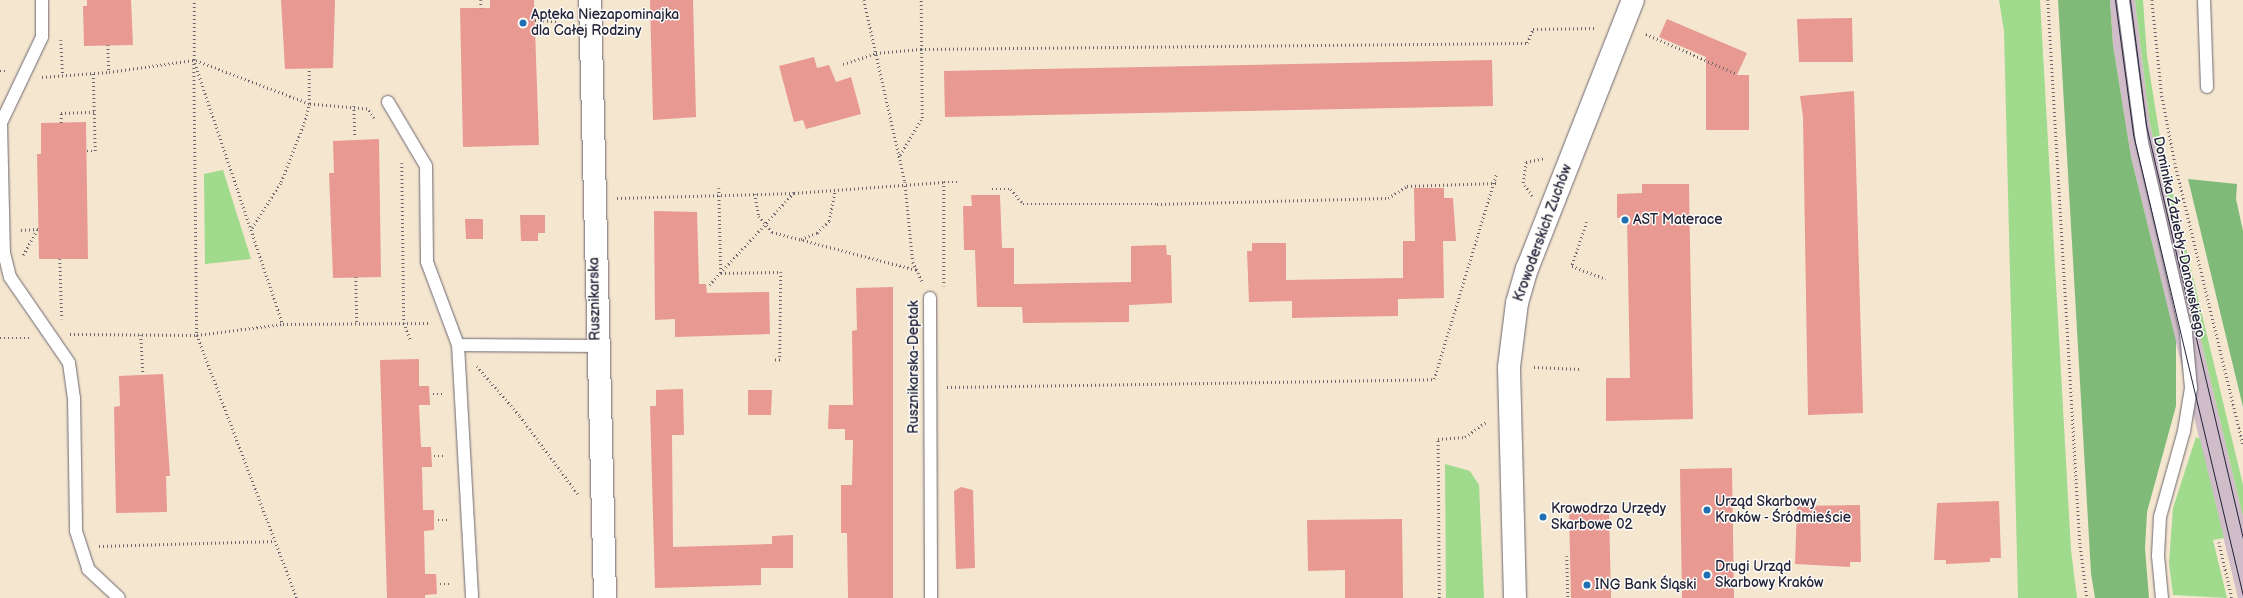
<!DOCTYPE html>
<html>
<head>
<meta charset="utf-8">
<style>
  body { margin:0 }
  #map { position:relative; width:2243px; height:598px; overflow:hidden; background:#f5e6d0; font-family:"Balsamiq Sans",sans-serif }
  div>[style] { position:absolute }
  .industrial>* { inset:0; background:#d1bdc9 }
  .green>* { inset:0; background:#9fda8d }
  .forest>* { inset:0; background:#7fba78 }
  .building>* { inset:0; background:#e89991 }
  .path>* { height:2.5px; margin-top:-1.25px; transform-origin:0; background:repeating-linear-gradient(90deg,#6c676f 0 1px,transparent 0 4px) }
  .roads { filter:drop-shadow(0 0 1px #6c676f) drop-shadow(0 0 1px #6c676f) }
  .service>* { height:12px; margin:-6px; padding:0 6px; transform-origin:6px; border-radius:6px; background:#fff }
  .minor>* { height:22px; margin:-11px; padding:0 11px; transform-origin:11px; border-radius:11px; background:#fff }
  .tertiary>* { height:22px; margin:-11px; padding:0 11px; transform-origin:11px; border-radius:11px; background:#fff }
  .tram>* { height:1px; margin:-0.5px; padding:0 0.5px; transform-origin:0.5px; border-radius:0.5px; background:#22223b }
  .dots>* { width:11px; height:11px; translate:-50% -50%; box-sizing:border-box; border:2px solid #fdfcf7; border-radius:50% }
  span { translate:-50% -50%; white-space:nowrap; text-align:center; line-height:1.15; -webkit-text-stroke:3px #fdfcf7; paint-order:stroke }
  .poi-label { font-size:14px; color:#22223b }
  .left { translate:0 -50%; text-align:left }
  .street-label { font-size:14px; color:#22223b }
</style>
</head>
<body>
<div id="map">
  <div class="industrial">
    <i style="clip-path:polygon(2110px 0,2135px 0,2150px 124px,2243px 517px,2243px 598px,2238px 598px,2131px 157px,2113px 45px)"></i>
  </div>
  <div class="green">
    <i style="clip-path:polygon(1999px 0,2040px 0,2071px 550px,2077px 598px,2018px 598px,2004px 31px)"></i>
    <i style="clip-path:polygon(2135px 0,2143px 0,2147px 56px,2161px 144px,2243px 485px,2243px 517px,2150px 124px)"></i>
    <i style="clip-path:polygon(223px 170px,251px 259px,205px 264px,204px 174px)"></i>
    <i style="clip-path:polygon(2196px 437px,2200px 439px,2224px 538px,2213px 540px,2227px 598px,2173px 595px,2169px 563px,2173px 508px)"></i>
    <i style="clip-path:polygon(1445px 464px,1470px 471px,1479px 485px,1484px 598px,1446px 598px)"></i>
  </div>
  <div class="forest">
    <i style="clip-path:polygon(2058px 0,2110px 0,2113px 45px,2131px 157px,2176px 341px,2176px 406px,2147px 512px,2145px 549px,2149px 598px,2095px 598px,2091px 573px)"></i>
    <i style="clip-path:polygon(2188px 179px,2237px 184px,2236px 199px,2243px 231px,2243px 407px)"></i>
  </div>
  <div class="building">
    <i style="clip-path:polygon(87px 0,131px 0,133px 45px,84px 46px,83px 6px,87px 6px)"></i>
    <i style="clip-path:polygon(281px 0,335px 0,333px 68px,285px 69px)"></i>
    <i style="clip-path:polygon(490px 0,534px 0,539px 145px,463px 147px,460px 8px,490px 8px)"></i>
    <i style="clip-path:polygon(650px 0,693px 0,696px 117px,653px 120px)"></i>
    <i style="clip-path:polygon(1852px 18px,1853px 62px,1799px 62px,1797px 19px)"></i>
    <i style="clip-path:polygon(1667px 19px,1747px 53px,1737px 75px,1749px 75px,1749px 130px,1706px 130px,1706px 57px,1659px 37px)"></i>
    <i style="clip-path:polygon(814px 57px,817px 68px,829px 65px,836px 82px,851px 77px,861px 114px,806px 129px,803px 120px,794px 122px,779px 66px)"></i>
    <i style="clip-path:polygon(1492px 60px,1493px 106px,945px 117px,944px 71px)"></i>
    <i style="clip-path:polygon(1854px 91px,1863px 413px,1808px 415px,1803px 117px,1800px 96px)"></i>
    <i style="clip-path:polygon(86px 122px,88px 259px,39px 259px,37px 154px,41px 154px,41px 123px)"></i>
    <i style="clip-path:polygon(379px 139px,381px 277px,333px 278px,329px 173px,334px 173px,333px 141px)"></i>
    <i style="clip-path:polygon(1642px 184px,1689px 184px,1693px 419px,1606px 421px,1606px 378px,1630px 378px,1627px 217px,1617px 218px,1617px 194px,1642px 193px)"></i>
    <i style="clip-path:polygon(1414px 188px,1444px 188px,1444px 198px,1453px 198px,1456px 241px,1443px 241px,1444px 298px,1398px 299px,1398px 316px,1334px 317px,1292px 318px,1292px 301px,1249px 302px,1247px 251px,1252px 251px,1252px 243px,1286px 243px,1286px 280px,1403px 278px,1403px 241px,1415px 241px)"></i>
    <i style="clip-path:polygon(971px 195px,1000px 195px,1002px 248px,1014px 248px,1014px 284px,1131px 282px,1131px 246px,1166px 245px,1167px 255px,1171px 255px,1172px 303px,1129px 305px,1129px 322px,1023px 323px,1022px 307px,977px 307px,975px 250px,964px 250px,963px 206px,972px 206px)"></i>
    <i style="clip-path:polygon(654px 211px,697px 212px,699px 284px,706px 284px,707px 293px,769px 292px,770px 334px,675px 337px,675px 319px,655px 320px)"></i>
    <i style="clip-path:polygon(520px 215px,545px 215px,545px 233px,538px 233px,538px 241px,521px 241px)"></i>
    <i style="clip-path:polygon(465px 219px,483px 219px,483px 239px,466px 239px)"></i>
    <i style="clip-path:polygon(893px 287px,893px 598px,848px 598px,847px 533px,841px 533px,841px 485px,852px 485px,853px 440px,845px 440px,845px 429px,828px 429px,829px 405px,853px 405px,852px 331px,857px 330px,856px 288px)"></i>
    <i style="clip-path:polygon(419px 359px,419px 386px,429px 386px,430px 405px,419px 405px,421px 447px,431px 447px,432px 467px,422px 467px,423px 510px,434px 510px,434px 530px,424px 531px,425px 574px,436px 574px,437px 594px,425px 595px,425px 598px,387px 598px,380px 360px)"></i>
    <i style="clip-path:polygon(163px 374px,170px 476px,166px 476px,167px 512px,116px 513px,114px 407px,120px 406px,119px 376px)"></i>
    <i style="clip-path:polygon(683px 389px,684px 435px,672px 435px,673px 547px,772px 544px,772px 536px,793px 535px,793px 568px,761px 568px,761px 585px,655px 588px,650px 406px,656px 406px,656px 390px)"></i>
    <i style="clip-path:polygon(748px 390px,772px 390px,771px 415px,748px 415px)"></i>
    <i style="clip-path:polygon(1732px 468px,1734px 598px,1682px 598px,1680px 469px)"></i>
    <i style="clip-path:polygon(961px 487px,973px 490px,975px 568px,956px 569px,954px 491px)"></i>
    <i style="clip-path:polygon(1999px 501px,2001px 558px,1990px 558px,1990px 562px,1946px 564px,1946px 560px,1934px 560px,1937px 503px)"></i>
    <i style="clip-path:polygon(1860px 505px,1861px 562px,1850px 562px,1850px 567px,1795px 564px,1797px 506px)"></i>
    <i style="clip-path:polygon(1609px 511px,1611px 598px,1571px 598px,1569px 512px)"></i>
    <i style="clip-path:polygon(1402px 519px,1403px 598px,1345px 598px,1345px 570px,1308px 571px,1307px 520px)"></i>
  </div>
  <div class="path">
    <i style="left:481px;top:0;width:8px;rotate:90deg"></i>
    <i style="left:864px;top:0;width:187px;rotate:77.3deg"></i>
    <i style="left:905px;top:182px;width:80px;rotate:84.3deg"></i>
    <i style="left:913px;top:262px;width:23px;rotate:65deg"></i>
    <i style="left:2048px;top:0;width:544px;rotate:86.63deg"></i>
    <i style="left:2080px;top:543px;width:55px;rotate:82.7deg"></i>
    <i style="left:2152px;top:0;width:97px;rotate:84.1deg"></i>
    <i style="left:2162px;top:96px;width:68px;rotate:79deg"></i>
    <i style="left:2175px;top:163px;width:289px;rotate:76.4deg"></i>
    <i style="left:535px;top:20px;width:22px;rotate:3deg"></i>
    <i style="left:1646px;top:34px;width:99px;rotate:23.7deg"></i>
    <i style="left:61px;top:40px;width:35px;rotate:87deg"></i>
    <i style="left:108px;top:45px;width:27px;rotate:88deg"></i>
    <i style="left:195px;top:63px;width:275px;rotate:71.4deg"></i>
    <i style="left:843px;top:64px;width:35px;rotate:-18deg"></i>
    <i style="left:876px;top:53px;width:45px;rotate:-5.1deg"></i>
    <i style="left:921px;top:49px;width:606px;rotate:-0.57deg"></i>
    <i style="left:1527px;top:43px;width:15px;rotate:-67deg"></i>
    <i style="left:1533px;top:29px;width:64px;rotate:-0.9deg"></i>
    <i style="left:0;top:71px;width:6px"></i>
    <i style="left:42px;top:77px;width:67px;rotate:-4.3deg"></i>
    <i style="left:109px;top:72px;width:86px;rotate:-8deg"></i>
    <i style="left:194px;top:60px;width:60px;rotate:-90deg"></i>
    <i style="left:354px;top:106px;width:30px;rotate:88deg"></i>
    <i style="left:374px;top:118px;width:11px;rotate:-128deg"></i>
    <i style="left:367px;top:109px;width:58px;rotate:-175.1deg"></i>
    <i style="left:309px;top:104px;width:123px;rotate:-159.1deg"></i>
    <i style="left:194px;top:60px;width:275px;rotate:89.4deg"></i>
    <i style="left:197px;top:335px;width:87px;rotate:-7.3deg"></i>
    <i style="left:283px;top:324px;width:148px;rotate:-0.4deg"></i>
    <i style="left:61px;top:123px;width:10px;rotate:-90deg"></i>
    <i style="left:61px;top:113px;width:34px;rotate:-2deg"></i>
    <i style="left:87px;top:151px;width:8px"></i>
    <i style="left:95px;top:151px;width:78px;rotate:-91.5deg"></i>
    <i style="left:900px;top:155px;width:43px;rotate:-59.3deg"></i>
    <i style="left:922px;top:118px;width:118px;rotate:-90.5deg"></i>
    <i style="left:402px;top:163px;width:160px;rotate:89.3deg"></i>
    <i style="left:404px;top:323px;width:19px;rotate:69deg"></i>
    <i style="left:944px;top:182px;width:14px"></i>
    <i style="left:719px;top:188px;width:85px;rotate:88.7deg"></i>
    <i style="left:721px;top:273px;width:60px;rotate:-1deg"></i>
    <i style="left:781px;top:272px;width:88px;rotate:90.7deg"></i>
    <i style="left:780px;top:360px;width:8px;rotate:180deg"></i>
    <i style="left:992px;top:189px;width:19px"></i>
    <i style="left:1011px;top:189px;width:19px;rotate:51deg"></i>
    <i style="left:1023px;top:204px;width:134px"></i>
    <i style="left:1157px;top:204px;width:231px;rotate:-1.5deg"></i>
    <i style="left:1388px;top:198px;width:22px;rotate:-32deg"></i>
    <i style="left:1407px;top:186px;width:89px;rotate:-1.9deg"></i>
    <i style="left:794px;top:193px;width:150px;rotate:-4.2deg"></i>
    <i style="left:944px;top:182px;width:104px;rotate:90deg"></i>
    <i style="left:755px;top:194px;width:22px;rotate:80deg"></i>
    <i style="left:759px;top:216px;width:21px;rotate:51deg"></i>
    <i style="left:772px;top:232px;width:150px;rotate:14.7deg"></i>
    <i style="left:1532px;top:196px;width:16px;rotate:-125deg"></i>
    <i style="left:1523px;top:183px;width:21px;rotate:-82deg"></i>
    <i style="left:1526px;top:162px;width:19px;rotate:-12deg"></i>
    <i style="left:617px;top:198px;width:177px;rotate:-1.6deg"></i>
    <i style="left:794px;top:193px;width:126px;rotate:132.4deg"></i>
    <i style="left:1587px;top:222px;width:46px;rotate:108.8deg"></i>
    <i style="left:1572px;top:266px;width:36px;rotate:21deg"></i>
    <i style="left:252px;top:228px;width:54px;rotate:-57.8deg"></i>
    <i style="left:281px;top:182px;width:63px;rotate:-68.7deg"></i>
    <i style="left:304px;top:123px;width:20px;rotate:-75deg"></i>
    <i style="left:309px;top:104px;width:35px;rotate:-90deg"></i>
    <i style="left:21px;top:230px;width:17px;rotate:-3deg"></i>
    <i style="left:801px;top:239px;width:17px;rotate:-21deg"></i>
    <i style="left:817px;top:233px;width:17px;rotate:-45deg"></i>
    <i style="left:829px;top:221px;width:32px;rotate:-79deg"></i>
    <i style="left:23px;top:255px;width:31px;rotate:-61deg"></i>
    <i style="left:60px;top:259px;width:60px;rotate:88.1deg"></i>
    <i style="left:356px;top:277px;width:47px;rotate:88.8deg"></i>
    <i style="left:70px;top:334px;width:127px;rotate:0.5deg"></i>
    <i style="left:197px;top:335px;width:281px;rotate:69.2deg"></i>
    <i style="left:141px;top:335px;width:39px;rotate:87deg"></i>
    <i style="left:0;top:338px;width:29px"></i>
    <i style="left:477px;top:366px;width:66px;rotate:49.3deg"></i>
    <i style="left:520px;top:416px;width:97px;rotate:53.4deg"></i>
    <i style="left:1534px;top:367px;width:47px;rotate:2.4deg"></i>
    <i style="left:947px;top:387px;width:487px;rotate:-0.9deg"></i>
    <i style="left:1434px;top:379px;width:216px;rotate:-73.1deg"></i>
    <i style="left:433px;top:394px;width:9px"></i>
    <i style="left:434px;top:456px;width:12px"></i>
    <i style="left:438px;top:520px;width:12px"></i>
    <i style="left:2219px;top:542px;width:57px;rotate:76.9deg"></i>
    <i style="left:99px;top:546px;width:176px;rotate:-1.6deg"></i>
    <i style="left:1567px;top:556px;width:42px;rotate:88.6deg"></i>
    <i style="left:440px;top:584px;width:12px"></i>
    <i style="left:1439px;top:598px;width:159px;rotate:-90.4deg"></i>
    <i style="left:1438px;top:439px;width:27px;rotate:-4deg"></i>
    <i style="left:1465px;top:437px;width:26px;rotate:-36deg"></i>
  </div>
  <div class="roads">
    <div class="service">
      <i style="left:42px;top:0;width:37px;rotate:90deg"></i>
      <i style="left:42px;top:37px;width:95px;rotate:115.5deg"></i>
      <i style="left:1px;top:123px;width:130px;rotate:88.7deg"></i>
      <i style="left:4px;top:253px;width:25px;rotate:76deg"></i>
      <i style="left:10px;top:277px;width:104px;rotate:55.5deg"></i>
      <i style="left:69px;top:363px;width:35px;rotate:82deg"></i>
      <i style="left:74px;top:398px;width:133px;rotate:89.1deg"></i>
      <i style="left:76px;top:531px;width:40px;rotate:72deg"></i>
      <i style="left:88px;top:569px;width:42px;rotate:43.1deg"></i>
      <i style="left:2123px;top:0;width:143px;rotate:82.4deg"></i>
      <i style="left:2142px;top:142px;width:196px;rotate:77deg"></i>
      <i style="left:2186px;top:333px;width:55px;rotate:84.8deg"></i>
      <i style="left:2191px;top:388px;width:44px;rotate:99.2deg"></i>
      <i style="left:2184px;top:431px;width:89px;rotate:105.6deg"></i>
      <i style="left:2160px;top:517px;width:39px;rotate:93deg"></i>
      <i style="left:2158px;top:556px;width:42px;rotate:84.6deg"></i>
      <i style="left:2204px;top:0;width:87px;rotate:88deg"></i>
      <i style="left:388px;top:102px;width:74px;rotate:59.3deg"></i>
      <i style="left:426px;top:166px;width:96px;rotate:89.4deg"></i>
      <i style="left:427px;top:262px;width:89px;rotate:69.5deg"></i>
      <i style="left:458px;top:345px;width:253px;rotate:86.8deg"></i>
      <i style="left:930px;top:298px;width:300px;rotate:89.8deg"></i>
      <i style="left:458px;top:345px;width:138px;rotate:0.4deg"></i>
    </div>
    <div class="minor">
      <i style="left:590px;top:0;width:598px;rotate:88.56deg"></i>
    </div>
    <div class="tertiary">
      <i style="left:1515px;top:598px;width:231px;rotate:-91.5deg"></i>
      <i style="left:1509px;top:367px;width:64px;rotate:-82.9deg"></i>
      <i style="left:1517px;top:303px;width:35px;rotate:-74deg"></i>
      <i style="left:1527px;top:269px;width:289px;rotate:-68.5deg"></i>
    </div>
  </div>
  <div class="tram">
    <i style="left:2115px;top:0;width:135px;rotate:82.3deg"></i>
    <i style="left:2133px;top:134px;width:475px;rotate:76.6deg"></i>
    <i style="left:2130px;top:0;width:126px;rotate:82.7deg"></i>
    <i style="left:2146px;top:125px;width:425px;rotate:76.8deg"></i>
  </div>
  <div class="dots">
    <i style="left:523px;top:23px;background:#1f6fb2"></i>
    <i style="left:1625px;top:220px;background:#1f6fb2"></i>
    <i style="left:1707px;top:510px;background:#1f6fb2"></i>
    <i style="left:1543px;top:517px;background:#1f6fb2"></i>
    <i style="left:1707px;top:575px;background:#1f6fb2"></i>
    <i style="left:1587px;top:585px;background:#1f6fb2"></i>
  </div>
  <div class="poi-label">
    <span class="left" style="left:531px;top:23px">Apteka Niezapominajka<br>dla Całej Rodziny</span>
    <span class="left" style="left:1633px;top:220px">AST Materace</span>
    <span class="left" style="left:1715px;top:510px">Urząd Skarbowy<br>Kraków - Śródmieście</span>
    <span class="left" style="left:1551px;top:517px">Krowodrza Urzędy<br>Skarbowe 02</span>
    <span class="left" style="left:1715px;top:575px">Drugi Urząd<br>Skarbowy Kraków</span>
    <span class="left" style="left:1595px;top:585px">ING Bank Śląski</span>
  </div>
  <div class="street-label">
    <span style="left:1543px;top:233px;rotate:-70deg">Krowoderskich Zuchów</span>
    <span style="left:2179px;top:237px;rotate:78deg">Dominika Ździebły-Danowskiego</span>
    <span style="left:595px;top:299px;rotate:-91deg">Rusznikarska</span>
    <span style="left:914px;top:367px;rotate:-90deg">Rusznikarska-Deptak</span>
  </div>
</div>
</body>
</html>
